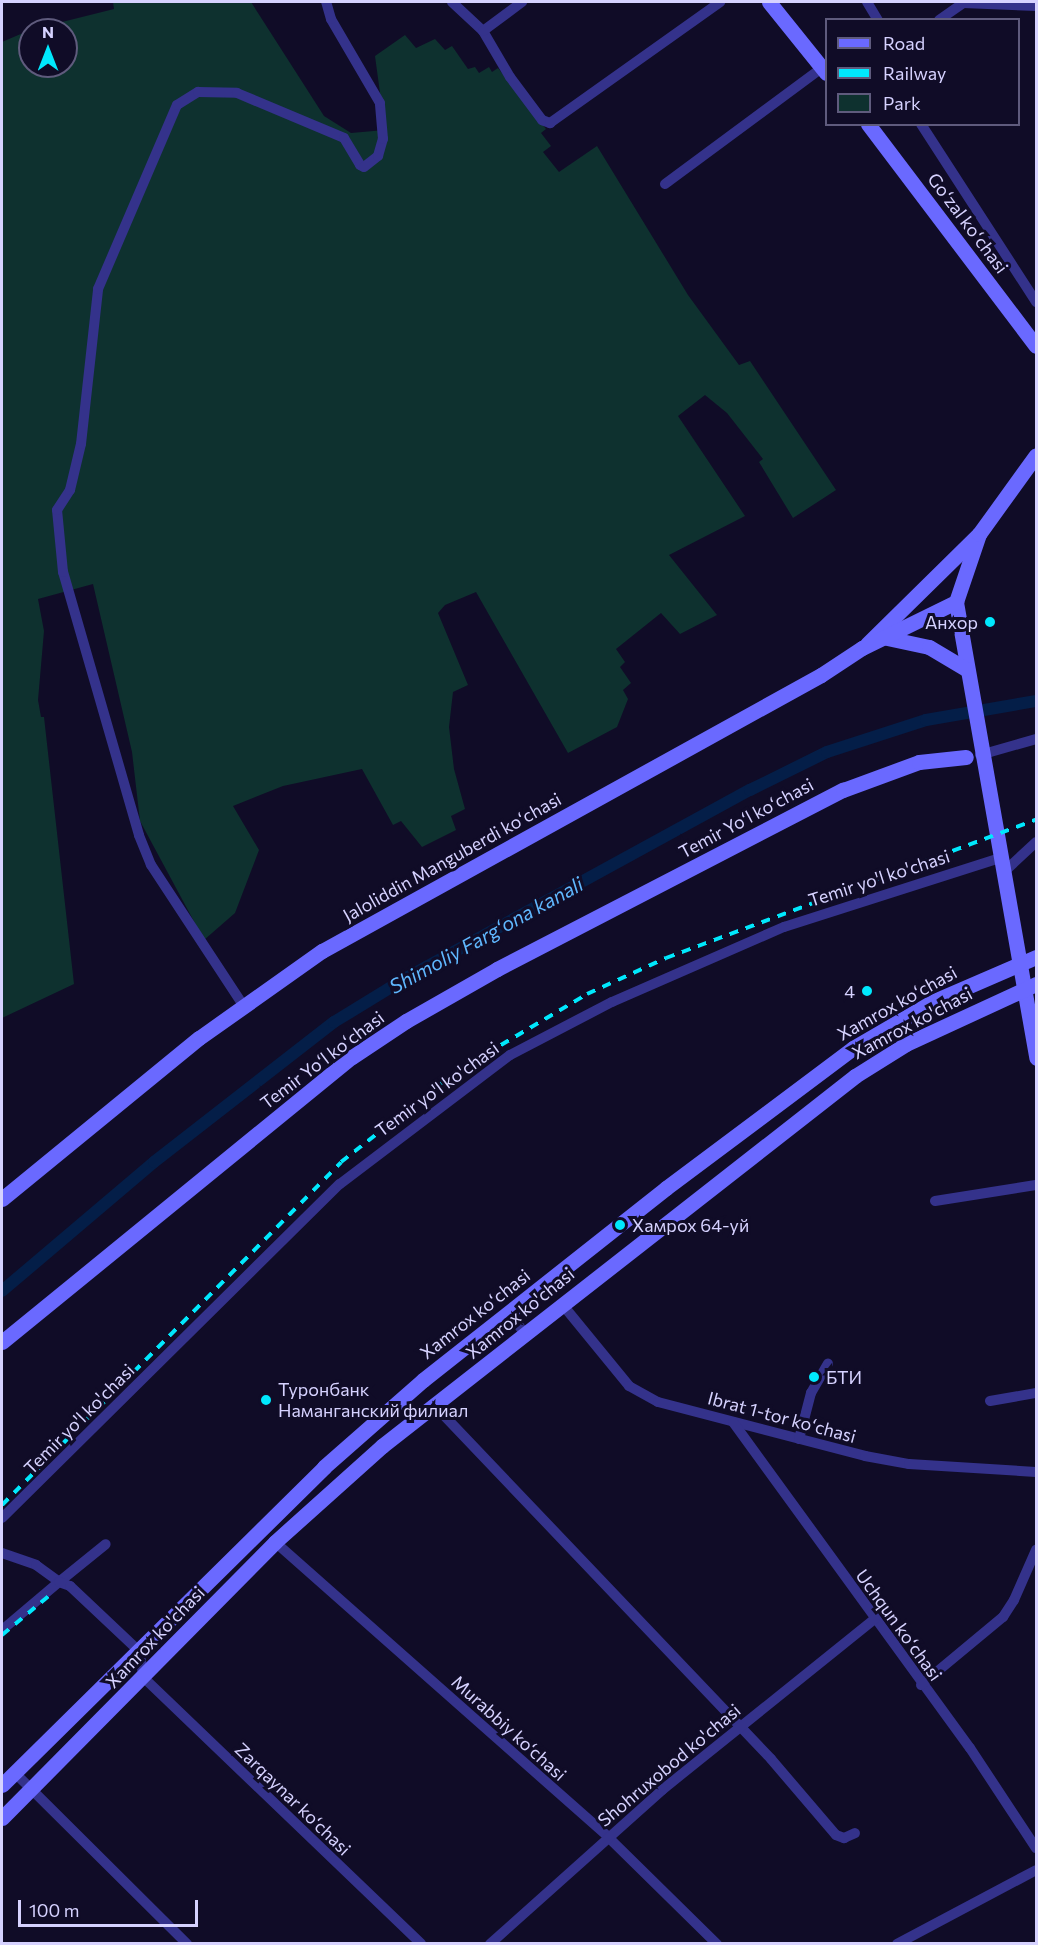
<!DOCTYPE html>
<html>
<head>
<meta charset="utf-8">
<style>
  body { margin:0 }
  #map { position:relative; width:1038px; height:1945px; overflow:hidden; background:#100c27; font-family:Commissioner,sans-serif }
  div>[style] { position:absolute }
  .green>* { inset:0; background:#0e312f }
  .canal>* { height:12px; margin:-6px; padding:0 6px; transform-origin:6px; border-radius:6px; background:#041e48 }
  .street>* { height:10px; margin:-5px; padding:0 5px; transform-origin:5px; border-radius:5px; background:#34328b }
  .secondary>* { height:15px; margin:-7.5px; padding:0 7.5px; transform-origin:7.5px; border-radius:7.5px; background:#6a69ff }
  .rail>* { height:4px; margin-top:-2px; transform-origin:0; background:repeating-linear-gradient(90deg,#00e8fd 0 9px,transparent 0 17px) }
  .dots>* { width:16px; height:16px; translate:-50% -50%; box-sizing:border-box; border:3px solid #100c27; border-radius:50% }
  span { translate:-50% -50%; white-space:nowrap; text-align:center; line-height:1.15; -webkit-text-stroke:6px #100c27; paint-order:stroke }
  .street-label { font-size:18px; color:#d6d2ff }
  .poi-label { font-size:18px; color:#d6d2ff }
  .right { translate:-100% -50%; text-align:right }
  .left { translate:0 -50%; text-align:left }
  .water-label { font-size:20px; color:#60b8ff; font-style:italic }
  .frame { position:absolute; inset:0; border:3px solid #d6d2ff; pointer-events:none }
  .legend { position:absolute; left:825px; top:18px; width:195px; height:108px; box-sizing:border-box; background:#100c27; border:2px solid #5f5b7d; margin:0; padding:8px 10px; list-style:none; font-size:18px; color:#d6d2ff }
  .legend li { display:flex; align-items:center; gap:12px; height:30px }
  .legend b { width:30px; border:2px solid #5f5b7d }
  .north { position:absolute; left:18px; top:18px; width:60px; height:60px; box-sizing:border-box; background:#100c27; border:2px solid #5f5b7d; border-radius:50%; rotate:0deg; font-size:16px; font-weight:700; line-height:24px; text-align:center; color:#d6d2ff }
  .north::after { content:''; display:block; margin:auto; width:21px; height:27px; background:#00e8fd; clip-path:polygon(50% 0,100% 100%,50% 72%,0 100%) }
  .scale { position:absolute; left:18px; top:1900px; width:180px; height:27px; box-sizing:border-box; border:3px solid #d6d2ff; border-top:0; padding-left:8px; font-size:18px; line-height:21px; white-space:nowrap; color:#d6d2ff; -webkit-text-stroke:4px #100c27; paint-order:stroke }
</style>
</head>
<body>
<div id="map">
  <div class="green">
    <i style="clip-path:polygon(113px 2px,251px 2px,324px 116px,351px 133px,385px 130px,375px 56px,405px 35px,416px 48px,435px 39px,445px 50px,452px 46px,468px 69px,475px 67px,479px 73px,489px 67px,492px 72px,498px 68px,546px 129px,541px 133px,551px 146px,543px 152px,559px 172px,597px 146px,688px 295px,739px 365px,750px 361px,836px 490px,793px 518px,759px 462px,763px 459px,727px 413px,705px 395px,678px 416px,745px 516px,669px 555px,717px 615px,680px 634px,661px 613px,616px 649px,625px 662px,620px 667px,631px 683px,623px 690px,628px 699px,617px 727px,568px 753px,476px 592px,445px 605px,438px 613px,468px 685px,453px 692px,449px 727px,454px 769px,465px 809px,451px 816px,456px 830px,422px 847px,401px 821px,393px 825px,362px 769px,283px 786px,233px 806px,259px 850px,235px 913px,204px 940px,140px 821px,132px 752px,93px 584px,38px 599px,44px 631px,38px 700px,41px 717px,44px 717px,74px 984px,2px 1018px,2px 42px,30px 30px,30px 66px,66px 66px,66px 30px,30px 30px,114px 9px)"></i>
  </div>
  <div class="canal">
    <i style="left:2px;top:1291px;width:199px;rotate:-40.3deg"></i>
    <i style="left:154px;top:1162px;width:228px;rotate:-37.9deg"></i>
    <i style="left:334px;top:1022px;width:84px;rotate:-31.4deg"></i>
    <i style="left:406px;top:978px;width:392px;rotate:-28.7deg"></i>
    <i style="left:750px;top:790px;width:86px;rotate:-26.3deg"></i>
    <i style="left:827px;top:752px;width:104px;rotate:-17.9deg"></i>
    <i style="left:926px;top:720px;width:112px;rotate:-9.8deg"></i>
  </div>
  <div class="street">
    <i style="left:452px;top:2px;width:42px;rotate:43.1deg"></i>
    <i style="left:483px;top:31px;width:53px;rotate:59.6deg"></i>
    <i style="left:510px;top:77px;width:54px;rotate:53.3deg"></i>
    <i style="left:542px;top:120px;width:9px;rotate:21deg"></i>
    <i style="left:550px;top:123px;width:209px;rotate:-35.4deg"></i>
    <i style="left:867px;top:2px;width:21px;rotate:59deg"></i>
    <i style="left:939px;top:20px;width:29px;rotate:-35deg"></i>
    <i style="left:963px;top:3px;width:73px;rotate:2.4deg"></i>
    <i style="left:483px;top:31px;width:49px;rotate:-36.6deg"></i>
    <i style="left:921px;top:124px;width:212px;rotate:57.1deg"></i>
    <i style="left:665px;top:184px;width:195px;rotate:-36.5deg"></i>
    <i style="left:980px;top:755px;width:58px;rotate:-15.9deg"></i>
    <i style="left:1005px;top:871px;width:42px;rotate:-43.1deg"></i>
    <i style="left:243px;top:1005px;width:168px;rotate:-123.3deg"></i>
    <i style="left:151px;top:865px;width:32px;rotate:-112deg"></i>
    <i style="left:139px;top:835px;width:274px;rotate:-106.1deg"></i>
    <i style="left:63px;top:572px;width:62px;rotate:-95.5deg"></i>
    <i style="left:57px;top:510px;width:24px;rotate:-57deg"></i>
    <i style="left:70px;top:490px;width:47px;rotate:-76.6deg"></i>
    <i style="left:81px;top:444px;width:156px;rotate:-83.7deg"></i>
    <i style="left:98px;top:289px;width:200px;rotate:-66.8deg"></i>
    <i style="left:177px;top:105px;width:25px;rotate:-32deg"></i>
    <i style="left:198px;top:92px;width:39px;rotate:1deg"></i>
    <i style="left:237px;top:93px;width:116px;rotate:22.8deg"></i>
    <i style="left:344px;top:138px;width:31px;rotate:59deg"></i>
    <i style="left:360px;top:165px;width:4px;rotate:27deg"></i>
    <i style="left:364px;top:167px;width:18px;rotate:-38deg"></i>
    <i style="left:378px;top:156px;width:18px;rotate:-74deg"></i>
    <i style="left:383px;top:139px;width:36px;rotate:-95deg"></i>
    <i style="left:380px;top:103px;width:97px;rotate:-120.3deg"></i>
    <i style="left:331px;top:19px;width:18px;rotate:-106deg"></i>
    <i style="left:935px;top:1201px;width:102px;rotate:-9deg"></i>
    <i style="left:562px;top:1304px;width:106px;rotate:50.7deg"></i>
    <i style="left:629px;top:1386px;width:33px;rotate:29deg"></i>
    <i style="left:658px;top:1402px;width:214px;rotate:14.6deg"></i>
    <i style="left:865px;top:1456px;width:45px;rotate:10.3deg"></i>
    <i style="left:909px;top:1464px;width:127px;rotate:3.6deg"></i>
    <i style="left:509px;top:1312px;width:27px;rotate:54deg"></i>
    <i style="left:990px;top:1401px;width:47px;rotate:-9.9deg"></i>
    <i style="left:435px;top:1406px;width:487px;rotate:46.4deg"></i>
    <i style="left:771px;top:1759px;width:100px;rotate:49.5deg"></i>
    <i style="left:836px;top:1835px;width:9px;rotate:21deg"></i>
    <i style="left:844px;top:1838px;width:12px;rotate:-24deg"></i>
    <i style="left:733px;top:1422px;width:403px;rotate:54deg"></i>
    <i style="left:970px;top:1748px;width:120px;rotate:56.6deg"></i>
    <i style="left:799px;top:1439px;width:48px;rotate:-75.4deg"></i>
    <i style="left:811px;top:1393px;width:34px;rotate:-60deg"></i>
    <i style="left:2px;top:1518px;width:475px;rotate:-44.7deg"></i>
    <i style="left:340px;top:1184px;width:213px;rotate:-37.2deg"></i>
    <i style="left:510px;top:1055px;width:115px;rotate:-27.5deg"></i>
    <i style="left:612px;top:1002px;width:188px;rotate:-23.6deg"></i>
    <i style="left:784px;top:927px;width:230px;rotate:-17.7deg"></i>
    <i style="left:275px;top:1542px;width:445px;rotate:41.5deg"></i>
    <i style="left:608px;top:1837px;width:153px;rotate:44.5deg"></i>
    <i style="left:2px;top:1553px;width:36px;rotate:19deg"></i>
    <i style="left:36px;top:1565px;width:29px;rotate:36deg"></i>
    <i style="left:59px;top:1582px;width:60px;rotate:-39deg"></i>
    <i style="left:2px;top:1630px;width:75px;rotate:-40.1deg"></i>
    <i style="left:59px;top:1582px;width:12px;rotate:20deg"></i>
    <i style="left:70px;top:1586px;width:96px;rotate:43.3deg"></i>
    <i style="left:140px;top:1652px;width:25px;rotate:83deg"></i>
    <i style="left:143px;top:1677px;width:385px;rotate:43.8deg"></i>
    <i style="left:921px;top:1685px;width:107px;rotate:-39.7deg"></i>
    <i style="left:1003px;top:1617px;width:20px;rotate:-57deg"></i>
    <i style="left:1014px;top:1600px;width:55px;rotate:-66.3deg"></i>
    <i style="left:14px;top:1772px;width:244px;rotate:44.8deg"></i>
    <i style="left:490px;top:1944px;width:231px;rotate:-41.8deg"></i>
    <i style="left:662px;top:1790px;width:273px;rotate:-38.8deg"></i>
    <i style="left:897px;top:1944px;width:157px;rotate:-28deg"></i>
  </div>
  <div class="secondary">
    <i style="left:769px;top:2px;width:91px;rotate:51.2deg"></i>
    <i style="left:868px;top:124px;width:278px;rotate:52.9deg"></i>
    <i style="left:979px;top:534px;width:72px;rotate:108.7deg"></i>
    <i style="left:956px;top:602px;width:463px;rotate:80deg"></i>
    <i style="left:887px;top:638px;width:43px;rotate:12.1deg"></i>
    <i style="left:929px;top:647px;width:43px;rotate:30.7deg"></i>
    <i style="left:867px;top:644px;width:157px;rotate:-44.5deg"></i>
    <i style="left:979px;top:534px;width:97px;rotate:-54.2deg"></i>
    <i style="left:2px;top:1199px;width:254px;rotate:-39.3deg"></i>
    <i style="left:199px;top:1038px;width:151px;rotate:-35.3deg"></i>
    <i style="left:322px;top:951px;width:570px;rotate:-28.95deg"></i>
    <i style="left:821px;top:675px;width:49px;rotate:-33.4deg"></i>
    <i style="left:862px;top:648px;width:105px;rotate:-26.1deg"></i>
    <i style="left:2px;top:1342px;width:451px;rotate:-39.2deg"></i>
    <i style="left:352px;top:1057px;width:65px;rotate:-33.7deg"></i>
    <i style="left:406px;top:1021px;width:105px;rotate:-29.7deg"></i>
    <i style="left:497px;top:969px;width:390px;rotate:-27.4deg"></i>
    <i style="left:843px;top:790px;width:81px;rotate:-20.2deg"></i>
    <i style="left:919px;top:762px;width:47px;rotate:-6.1deg"></i>
    <i style="left:2px;top:1785px;width:453px;rotate:-44.6deg"></i>
    <i style="left:324px;top:1467px;width:132px;rotate:-41.3deg"></i>
    <i style="left:423px;top:1380px;width:310px;rotate:-38.3deg"></i>
    <i style="left:666px;top:1188px;width:234px;rotate:-36.8deg"></i>
    <i style="left:853px;top:1048px;width:91px;rotate:-30.2deg"></i>
    <i style="left:932px;top:1002px;width:113px;rotate:-23.4deg"></i>
    <i style="left:2px;top:1818px;width:388px;rotate:-45.3deg"></i>
    <i style="left:275px;top:1542px;width:144px;rotate:-41.9deg"></i>
    <i style="left:382px;top:1446px;width:601px;rotate:-38.03deg"></i>
    <i style="left:855px;top:1076px;width:60px;rotate:-32.1deg"></i>
    <i style="left:906px;top:1044px;width:143px;rotate:-24.8deg"></i>
  </div>
  <div class="rail">
    <i style="left:2px;top:1505px;width:482px;rotate:-45.3deg"></i>
    <i style="left:341px;top:1162px;width:147px;rotate:-38.1deg"></i>
    <i style="left:457px;top:1071px;width:151px;rotate:-30.6deg"></i>
    <i style="left:587px;top:994px;width:87px;rotate:-24.5deg"></i>
    <i style="left:666px;top:958px;width:395px;rotate:-20.5deg"></i>
    <i style="left:2px;top:1635px;width:64px;rotate:-39.9deg"></i>
  </div>
  <div class="dots">
    <i style="left:990px;top:622px;background:#00e8fd"></i>
    <i style="left:867px;top:991px;background:#00e8fd"></i>
    <i style="left:620px;top:1225px;background:#00e8fd"></i>
    <i style="left:814px;top:1377px;background:#00e8fd"></i>
    <i style="left:266px;top:1400px;background:#00e8fd"></i>
  </div>
  <div class="street-label">
    <span style="left:968px;top:223px;rotate:53deg">Goʻzal koʻchasi</span>
    <span style="left:746px;top:818px;rotate:-28deg">Temir Yoʻl koʻchasi</span>
    <span style="left:452px;top:857px;rotate:-29deg">Jaloliddin Manguberdi koʻchasi</span>
    <span style="left:879px;top:878px;rotate:-18deg">Temir yo'l ko'chasi</span>
    <span style="left:897px;top:1003px;rotate:-29deg">Xamrox koʻchasi</span>
    <span style="left:912px;top:1023px;rotate:-28deg">Xamrox ko'chasi</span>
    <span style="left:322px;top:1060px;rotate:-37deg">Temir Yoʻl koʻchasi</span>
    <span style="left:437px;top:1089px;rotate:-36deg">Temir yo'l ko'chasi</span>
    <span style="left:520px;top:1313px;rotate:-39deg">Xamrox ko'chasi</span>
    <span style="left:475px;top:1314px;rotate:-38deg">Xamrox koʻchasi</span>
    <span style="left:782px;top:1417px;rotate:15deg">Ibrat 1-tor koʻchasi</span>
    <span style="left:79px;top:1419px;rotate:-45deg">Temir yo'l ko'chasi</span>
    <span style="left:899px;top:1625px;rotate:54deg">Uchqun koʻchasi</span>
    <span style="left:155px;top:1637px;rotate:-46deg">Xamrox ko'chasi</span>
    <span style="left:509px;top:1728px;rotate:42deg">Murabbiy ko‘chasi</span>
    <span style="left:669px;top:1765px;rotate:-40deg">Shohruxobod ko'chasi</span>
    <span style="left:293px;top:1799px;rotate:44deg">Zarqaynar ko‘chasi</span>
  </div>
  <div class="poi-label">
    <span class="right" style="left:978px;top:622px">Анхор</span>
    <span class="right" style="left:855px;top:991px">4</span>
    <span class="left" style="left:632px;top:1225px">Хамрох 64-уй</span>
    <span class="left" style="left:826px;top:1377px">БТИ</span>
    <span class="left" style="left:278px;top:1400px">Туронбанк<br>Наманганский филиал</span>
  </div>
  <div class="water-label">
    <span style="left:486px;top:935px;rotate:-29deg">Shimoliy Fargʻona kanali</span>
  </div>
  <div class="frame"></div>
  <ul class="legend">
  <li><b style="height:8px;background:#6a69ff"></b>Road</li>
  <li><b style="height:8px;background:#00e8fd"></b>Railway</li>
  <li><b style="height:16px;background:#0e312f"></b>Park</li>
  </ul>
  <div class="north">N</div>
  <div class="scale">100 m</div>
</div>
</body>
</html>
